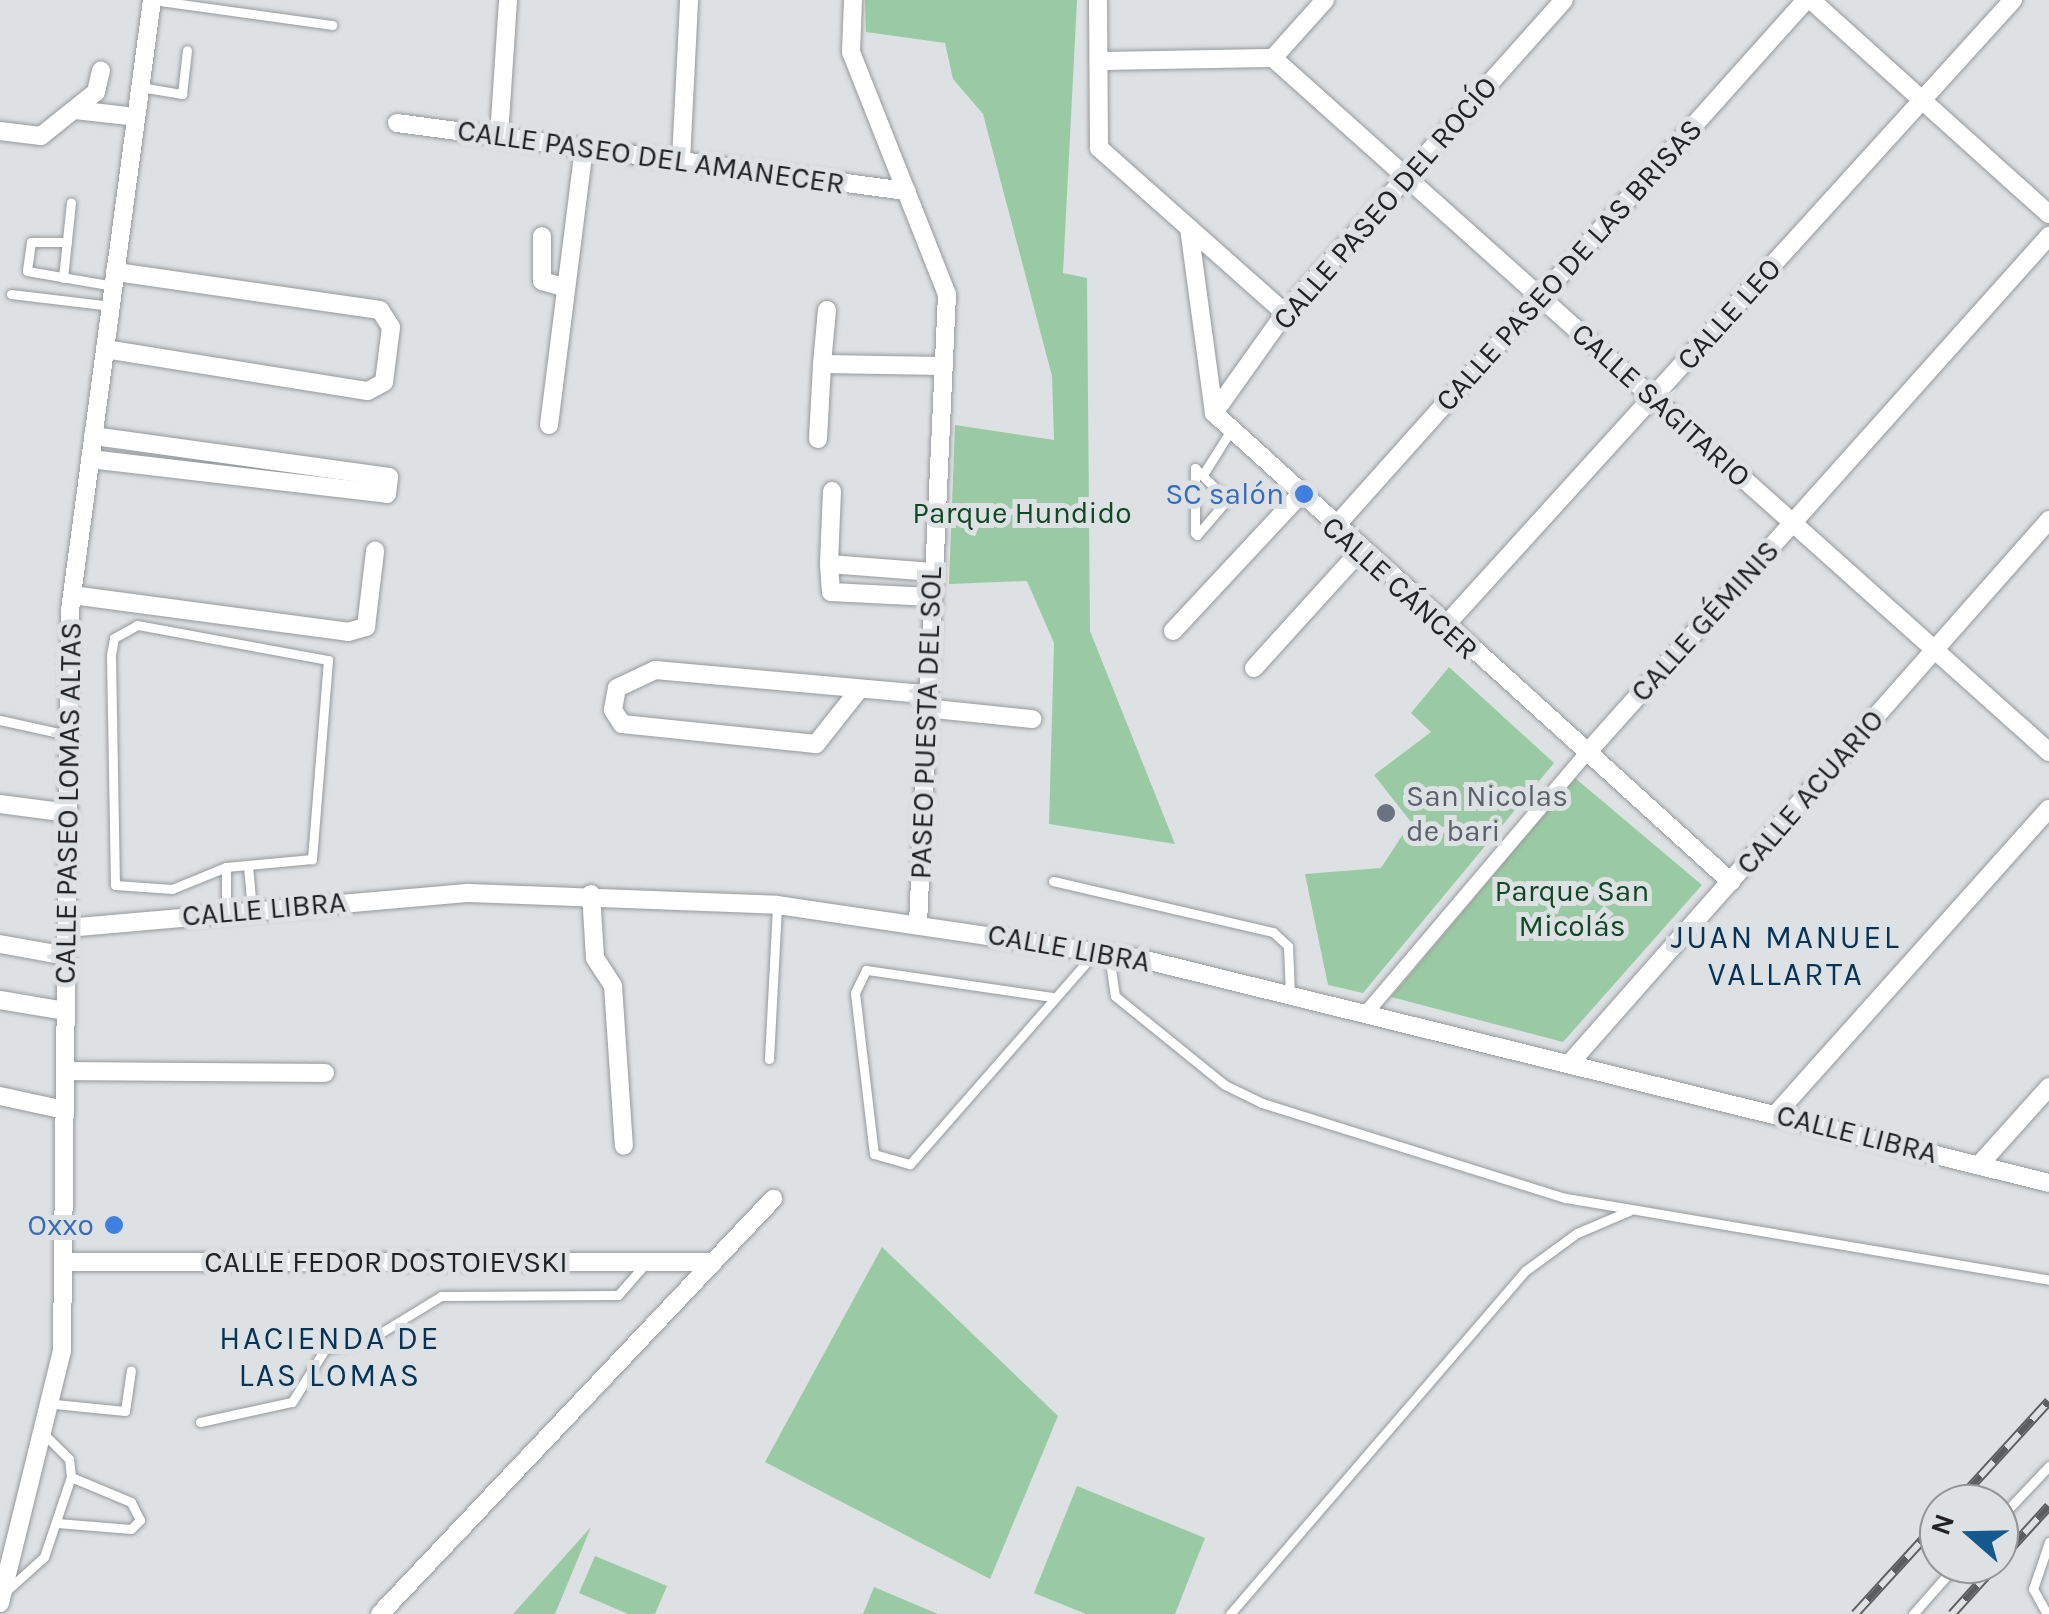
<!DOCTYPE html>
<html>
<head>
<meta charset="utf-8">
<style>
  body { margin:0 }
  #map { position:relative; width:2049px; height:1614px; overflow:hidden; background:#dee1e4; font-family:Karla,sans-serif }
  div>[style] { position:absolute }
  .green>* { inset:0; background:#9acaa3 }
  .roads { filter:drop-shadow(0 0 2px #96999c) drop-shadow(0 0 2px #96999c) }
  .service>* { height:9px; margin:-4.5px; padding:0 4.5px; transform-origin:4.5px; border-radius:4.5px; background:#fff }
  .pedestrian>* { height:14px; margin:-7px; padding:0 7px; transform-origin:7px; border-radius:7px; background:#fff }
  .minor>* { height:18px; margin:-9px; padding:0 9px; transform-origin:9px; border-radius:9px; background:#fff }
  .rail>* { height:10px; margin-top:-5px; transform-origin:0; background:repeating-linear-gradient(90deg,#dee1e4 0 19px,#5c5d5f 0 38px); box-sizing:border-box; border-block:2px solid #5c5d5f }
  .dots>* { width:28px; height:28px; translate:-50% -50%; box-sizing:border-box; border:5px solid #dee1e4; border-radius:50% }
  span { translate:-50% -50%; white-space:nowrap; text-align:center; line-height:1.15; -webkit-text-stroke:10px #dee1e4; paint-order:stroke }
  .street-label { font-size:30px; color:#222224 }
  .shop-label { font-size:30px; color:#366cbe }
  .right { translate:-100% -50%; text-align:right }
  .park-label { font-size:30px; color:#0f4822 }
  .worship-label { font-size:30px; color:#5b616d }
  .left { translate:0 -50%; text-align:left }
  .neighbourhood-label { font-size:32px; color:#053459; letter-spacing:2.5px }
  .north { position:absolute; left:1919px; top:1484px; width:100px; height:100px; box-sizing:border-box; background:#dee1e4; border:2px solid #939597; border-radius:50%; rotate:290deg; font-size:28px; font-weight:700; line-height:40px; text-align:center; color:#222224 }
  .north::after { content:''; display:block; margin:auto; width:35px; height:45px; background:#16598e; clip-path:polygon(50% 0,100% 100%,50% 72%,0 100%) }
</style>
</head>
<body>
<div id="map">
  <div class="green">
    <i style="clip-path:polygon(865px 0,1077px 0,1063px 273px,1087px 278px,1090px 631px,1175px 844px,1049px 824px,1054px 643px,1027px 581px,949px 584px,955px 425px,1054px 440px,1052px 376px,983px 114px,953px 79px,945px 43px,866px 32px)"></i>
    <i style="clip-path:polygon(1449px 667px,1554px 763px,1363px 993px,1328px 985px,1305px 874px,1381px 868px,1411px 822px,1374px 775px,1431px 732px,1411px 713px)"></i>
    <i style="clip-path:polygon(1575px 778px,1702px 885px,1563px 1042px,1391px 997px)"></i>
    <i style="clip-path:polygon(882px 1247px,1058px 1416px,990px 1579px,765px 1462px)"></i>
    <i style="clip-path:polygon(1077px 1486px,1205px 1538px,1175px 1614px,1086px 1614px,1034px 1593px)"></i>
    <i style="clip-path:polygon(591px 1527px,555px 1614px,513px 1614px)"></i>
    <i style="clip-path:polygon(595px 1556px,667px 1586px,655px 1614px,628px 1614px,579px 1593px)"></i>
    <i style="clip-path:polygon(874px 1587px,938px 1614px,863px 1614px)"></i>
  </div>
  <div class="roads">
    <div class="service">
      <i style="left:152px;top:0;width:182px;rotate:7.9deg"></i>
      <i style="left:140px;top:87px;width:43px;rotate:9.5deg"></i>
      <i style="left:182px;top:94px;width:44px;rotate:-83.5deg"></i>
      <i style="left:67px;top:242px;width:36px;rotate:180deg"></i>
      <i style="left:31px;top:242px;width:29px;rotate:98deg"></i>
      <i style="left:27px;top:271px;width:88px;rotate:9.8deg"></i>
      <i style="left:63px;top:278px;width:76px;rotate:-84deg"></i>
      <i style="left:11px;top:294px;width:101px;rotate:6.8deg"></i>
      <i style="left:1195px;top:468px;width:45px;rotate:45deg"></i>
      <i style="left:1227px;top:500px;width:46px;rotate:130.6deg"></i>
      <i style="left:1197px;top:535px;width:3px;rotate:-135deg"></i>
      <i style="left:1195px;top:533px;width:65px;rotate:-90deg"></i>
      <i style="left:1204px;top:473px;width:51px;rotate:-57.9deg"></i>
      <i style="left:137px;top:625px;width:194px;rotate:10.4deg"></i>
      <i style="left:328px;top:660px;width:200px;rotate:94.6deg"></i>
      <i style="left:312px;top:859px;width:86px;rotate:174.7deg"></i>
      <i style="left:226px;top:867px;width:58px;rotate:157.8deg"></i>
      <i style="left:172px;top:889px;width:57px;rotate:-176deg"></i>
      <i style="left:115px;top:885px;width:230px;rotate:-91deg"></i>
      <i style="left:111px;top:655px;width:17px;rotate:-80deg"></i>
      <i style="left:114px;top:638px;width:26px;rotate:-29deg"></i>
      <i style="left:0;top:720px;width:70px;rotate:12.4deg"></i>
      <i style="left:248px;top:866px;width:44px;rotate:84.8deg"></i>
      <i style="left:226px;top:867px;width:45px;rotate:90deg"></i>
      <i style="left:1053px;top:881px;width:226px;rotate:13.1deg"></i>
      <i style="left:1273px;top:932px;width:21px;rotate:43deg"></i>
      <i style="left:1288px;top:946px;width:48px;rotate:87.6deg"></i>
      <i style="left:1109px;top:955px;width:41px;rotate:81.7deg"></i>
      <i style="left:1115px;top:996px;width:141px;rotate:39deg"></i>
      <i style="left:1225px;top:1085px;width:41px;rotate:25.9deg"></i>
      <i style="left:1262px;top:1103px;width:318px;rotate:17.4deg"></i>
      <i style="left:1566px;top:1198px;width:490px;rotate:9.6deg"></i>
      <i style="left:1052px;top:997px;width:188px;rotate:-171.7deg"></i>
      <i style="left:866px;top:970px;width:25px;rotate:116deg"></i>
      <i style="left:855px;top:993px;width:162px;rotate:83.3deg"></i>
      <i style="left:874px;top:1154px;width:37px;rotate:16deg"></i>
      <i style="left:910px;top:1164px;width:281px;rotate:-48.8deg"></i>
      <i style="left:769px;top:1059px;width:154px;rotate:-87deg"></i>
      <i style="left:55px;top:1404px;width:70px;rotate:5.7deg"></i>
      <i style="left:125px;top:1411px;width:41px;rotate:-81.7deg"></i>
      <i style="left:200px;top:1422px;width:94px;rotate:-12.3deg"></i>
      <i style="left:292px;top:1402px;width:62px;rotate:-58.1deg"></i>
      <i style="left:325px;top:1349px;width:45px;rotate:-11.6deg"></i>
      <i style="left:369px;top:1340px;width:84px;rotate:-31.4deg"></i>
      <i style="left:441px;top:1296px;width:177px;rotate:-0.3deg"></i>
      <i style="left:618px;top:1295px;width:43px;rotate:-48.8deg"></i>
      <i style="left:1999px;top:1519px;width:73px;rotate:-46.7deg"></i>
      <i style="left:57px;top:1523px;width:74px;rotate:4.6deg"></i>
      <i style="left:131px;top:1529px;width:13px;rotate:-45deg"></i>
      <i style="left:140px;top:1520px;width:20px;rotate:-117deg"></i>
      <i style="left:131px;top:1502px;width:65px;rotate:-157.4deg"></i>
      <i style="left:4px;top:1593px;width:54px;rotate:-42deg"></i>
      <i style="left:44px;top:1557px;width:84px;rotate:-71.4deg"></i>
      <i style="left:71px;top:1477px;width:18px;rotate:-96deg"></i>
      <i style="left:69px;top:1459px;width:31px;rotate:-135deg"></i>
      <i style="left:1230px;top:1614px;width:452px;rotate:-49.3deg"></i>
      <i style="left:1525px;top:1271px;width:64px;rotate:-36.2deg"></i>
      <i style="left:1577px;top:1233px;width:56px;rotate:-22.9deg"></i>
      <i style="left:1913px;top:1614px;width:67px;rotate:-48.7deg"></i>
      <i style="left:2047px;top:1614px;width:29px;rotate:-119deg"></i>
      <i style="left:2033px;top:1589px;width:50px;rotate:-71.2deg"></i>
    </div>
    <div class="pedestrian">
      <i style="left:1367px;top:1012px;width:338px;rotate:-49.7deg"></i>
    </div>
    <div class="minor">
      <i style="left:853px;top:0;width:52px;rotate:92.2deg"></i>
      <i style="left:851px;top:52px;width:261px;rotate:68.4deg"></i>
      <i style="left:947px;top:295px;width:631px;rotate:92.64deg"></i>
      <i style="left:1098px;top:0;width:148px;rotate:89.6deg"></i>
      <i style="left:1099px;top:148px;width:249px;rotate:41.6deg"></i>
      <i style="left:1811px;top:0;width:320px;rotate:42deg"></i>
      <i style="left:1273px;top:58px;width:1041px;rotate:41.81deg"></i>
      <i style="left:1099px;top:61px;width:174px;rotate:-1deg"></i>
      <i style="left:1273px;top:58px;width:78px;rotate:-48.1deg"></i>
      <i style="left:75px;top:110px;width:61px;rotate:6.5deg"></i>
      <i style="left:397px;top:123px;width:514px;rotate:7.61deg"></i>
      <i style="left:0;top:131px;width:41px;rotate:7deg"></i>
      <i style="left:41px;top:136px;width:70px;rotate:-38.7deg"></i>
      <i style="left:96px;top:92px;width:22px;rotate:-77deg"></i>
      <i style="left:499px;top:136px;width:136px;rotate:-86.2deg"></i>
      <i style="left:681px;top:160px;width:160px;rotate:-87.1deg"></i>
      <i style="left:1189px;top:228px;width:187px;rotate:82.3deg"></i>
      <i style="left:1214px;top:413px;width:698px;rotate:42.21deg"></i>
      <i style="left:542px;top:236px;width:45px;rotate:90deg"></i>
      <i style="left:542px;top:281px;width:25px;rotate:16deg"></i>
      <i style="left:827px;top:310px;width:54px;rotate:95.3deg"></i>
      <i style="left:822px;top:364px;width:121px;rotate:0.9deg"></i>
      <i style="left:105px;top:349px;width:266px;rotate:9.1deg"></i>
      <i style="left:368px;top:391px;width:18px;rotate:-29deg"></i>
      <i style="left:384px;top:382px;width:55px;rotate:-82.7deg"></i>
      <i style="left:391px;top:327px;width:20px;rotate:-123deg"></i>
      <i style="left:380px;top:310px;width:268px;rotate:-171.8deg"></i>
      <i style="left:1214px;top:413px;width:123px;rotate:-54.6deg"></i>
      <i style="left:1285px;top:313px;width:419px;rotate:-48.3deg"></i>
      <i style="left:549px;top:425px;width:279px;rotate:-82.8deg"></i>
      <i style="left:818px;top:439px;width:75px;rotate:-86.9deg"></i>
      <i style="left:90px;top:459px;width:299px;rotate:6.7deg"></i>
      <i style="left:387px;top:494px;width:17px;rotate:-83deg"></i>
      <i style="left:389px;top:477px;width:299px;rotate:-172.1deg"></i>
      <i style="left:832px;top:491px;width:73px;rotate:92.4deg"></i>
      <i style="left:829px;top:564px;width:104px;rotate:4.4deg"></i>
      <i style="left:1333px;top:529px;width:710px;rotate:-48.2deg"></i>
      <i style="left:829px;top:564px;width:28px;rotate:86deg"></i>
      <i style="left:831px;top:592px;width:100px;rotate:2.9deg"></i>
      <i style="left:72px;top:595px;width:278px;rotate:7.6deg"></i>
      <i style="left:348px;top:632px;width:19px;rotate:-16deg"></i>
      <i style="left:366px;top:627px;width:77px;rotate:-83.2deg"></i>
      <i style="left:1444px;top:627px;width:847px;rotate:-47.78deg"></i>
      <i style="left:1173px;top:631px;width:185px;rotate:-47deg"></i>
      <i style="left:1254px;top:668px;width:156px;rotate:-47.8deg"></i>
      <i style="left:858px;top:691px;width:68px;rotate:128.4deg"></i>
      <i style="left:816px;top:744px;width:195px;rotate:-174.1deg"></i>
      <i style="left:622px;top:724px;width:17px;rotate:-123deg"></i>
      <i style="left:613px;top:710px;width:22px;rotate:-80deg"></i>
      <i style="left:617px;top:688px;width:42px;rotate:-25.3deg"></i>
      <i style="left:655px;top:670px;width:272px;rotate:5.1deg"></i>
      <i style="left:925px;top:708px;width:108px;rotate:5.9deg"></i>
      <i style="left:1586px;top:754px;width:695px;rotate:-48.21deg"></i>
      <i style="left:0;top:804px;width:69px;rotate:7.5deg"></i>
      <i style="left:591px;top:894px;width:64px;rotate:86.4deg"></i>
      <i style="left:595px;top:958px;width:33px;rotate:57deg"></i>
      <i style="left:613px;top:986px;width:160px;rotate:86.1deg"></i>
      <i style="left:67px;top:928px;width:404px;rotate:-5deg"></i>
      <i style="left:469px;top:893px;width:308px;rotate:2.2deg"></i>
      <i style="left:777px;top:905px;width:365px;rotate:8.4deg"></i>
      <i style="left:1138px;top:958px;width:938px;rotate:13.87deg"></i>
      <i style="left:0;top:944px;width:67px;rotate:10.3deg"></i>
      <i style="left:0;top:1000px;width:67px;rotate:9.5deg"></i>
      <i style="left:1570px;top:1063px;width:724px;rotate:-48.58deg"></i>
      <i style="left:65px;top:1071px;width:260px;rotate:0.4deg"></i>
      <i style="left:0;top:1096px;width:66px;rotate:12.2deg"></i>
      <i style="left:1776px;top:1114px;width:409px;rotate:-48.2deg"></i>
      <i style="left:1979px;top:1165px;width:105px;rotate:-48.1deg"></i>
      <i style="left:64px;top:1262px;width:645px"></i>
      <i style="left:0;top:1603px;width:260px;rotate:-76.2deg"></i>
      <i style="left:62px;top:1351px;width:741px;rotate:-89.38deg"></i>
      <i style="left:70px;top:610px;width:615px;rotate:-82.34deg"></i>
      <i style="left:380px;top:1614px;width:572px;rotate:-46.56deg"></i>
    </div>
  </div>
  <div class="rail">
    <i style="left:1955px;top:1504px;width:139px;rotate:-47.6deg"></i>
    <i style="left:1999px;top:1561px;width:74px;rotate:-47.7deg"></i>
    <i style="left:1855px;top:1614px;width:125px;rotate:-47.6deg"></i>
    <i style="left:1952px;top:1614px;width:67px;rotate:-48deg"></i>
  </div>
  <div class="dots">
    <i style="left:1304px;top:494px;background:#3f7fe0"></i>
    <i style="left:1386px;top:813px;background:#6b7280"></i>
    <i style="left:114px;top:1225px;background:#3f7fe0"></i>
  </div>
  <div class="street-label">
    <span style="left:651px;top:157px;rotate:8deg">CALLE PASEO DEL AMANECER</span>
    <span style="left:1385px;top:203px;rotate:-49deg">CALLE PASEO DEL ROCÍO</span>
    <span style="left:1569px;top:265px;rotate:-48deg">CALLE PASEO DE LAS BRISAS</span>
    <span style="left:1729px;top:314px;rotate:-48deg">CALLE LEO</span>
    <span style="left:1661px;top:405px;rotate:42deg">CALLE SAGITARIO</span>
    <span style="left:1400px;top:588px;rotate:42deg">CALLE CÁNCER</span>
    <span style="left:1705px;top:621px;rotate:-48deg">CALLE GÉMINIS</span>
    <span style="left:926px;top:723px;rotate:-88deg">PASEO PUESTA DEL SOL</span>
    <span style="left:1810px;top:792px;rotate:-49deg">CALLE ACUARIO</span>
    <span style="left:68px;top:803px;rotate:-89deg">CALLE PASEO LOMAS ALTAS</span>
    <span style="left:264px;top:909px;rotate:-5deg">CALLE LIBRA</span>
    <span style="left:1069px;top:948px;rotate:10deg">CALLE LIBRA</span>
    <span style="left:1857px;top:1134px;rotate:14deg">CALLE LIBRA</span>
    <span style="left:386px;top:1262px">CALLE FEDOR DOSTOIEVSKI</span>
  </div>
  <div class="shop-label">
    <span class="right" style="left:1284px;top:494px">SC salón</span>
    <span class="right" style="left:94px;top:1225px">Oxxo</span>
  </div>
  <div class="park-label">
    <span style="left:1022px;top:513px">Parque Hundido</span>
    <span style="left:1572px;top:908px">Parque San<br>Micolás</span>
  </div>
  <div class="worship-label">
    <span class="left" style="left:1406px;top:813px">San Nicolas<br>de bari</span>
  </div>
  <div class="neighbourhood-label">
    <span style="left:1786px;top:957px">JUAN MANUEL<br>VALLARTA</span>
    <span style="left:330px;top:1358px">HACIENDA DE<br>LAS LOMAS</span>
  </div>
  <div class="north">N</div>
</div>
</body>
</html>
